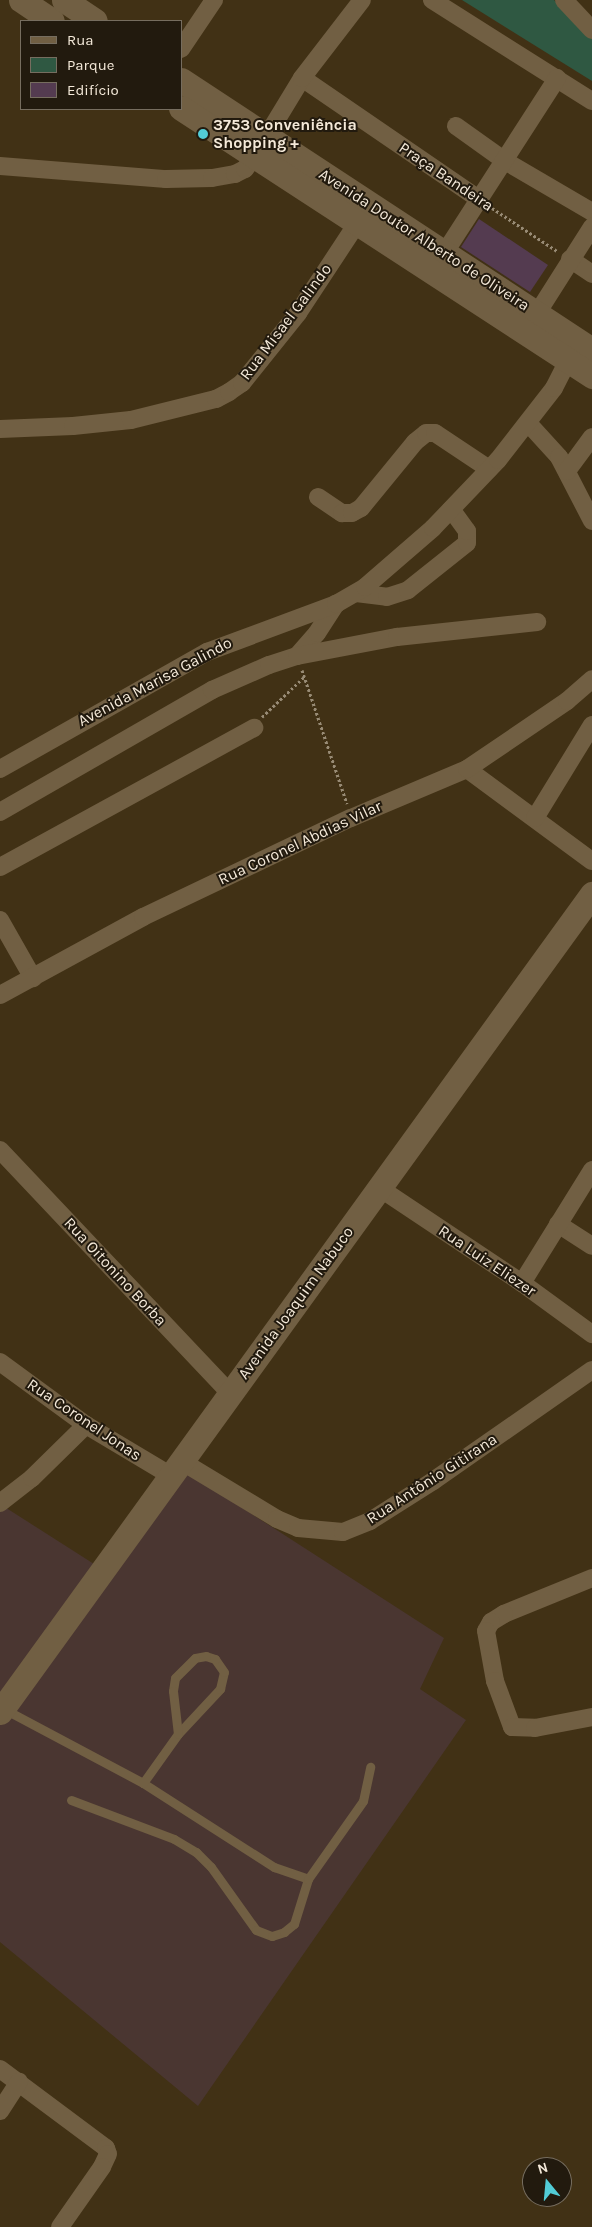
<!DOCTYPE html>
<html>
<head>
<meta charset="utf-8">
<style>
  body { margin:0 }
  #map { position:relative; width:592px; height:2227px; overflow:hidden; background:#413115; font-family:Karla,sans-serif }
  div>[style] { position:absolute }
  .industrial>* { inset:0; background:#4a3631 }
  .green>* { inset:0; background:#2f5842 }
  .building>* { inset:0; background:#543b50 }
  .path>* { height:3px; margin-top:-1.5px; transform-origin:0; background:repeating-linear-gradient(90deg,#988b75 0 2.5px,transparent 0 5px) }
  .lane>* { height:9px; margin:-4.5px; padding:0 4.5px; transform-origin:4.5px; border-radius:4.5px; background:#715f43 }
  .street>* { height:18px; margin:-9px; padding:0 9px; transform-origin:9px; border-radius:9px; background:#715f43 }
  .secondary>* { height:25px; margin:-12.5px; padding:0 12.5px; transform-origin:12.5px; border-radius:12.5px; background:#715f43 }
  .dots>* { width:14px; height:14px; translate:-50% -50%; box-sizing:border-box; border:2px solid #221a0e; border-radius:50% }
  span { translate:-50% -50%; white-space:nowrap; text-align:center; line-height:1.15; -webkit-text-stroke:4px #221a0e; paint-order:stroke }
  .poi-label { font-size:16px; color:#f4e9d9; font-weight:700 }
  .left { translate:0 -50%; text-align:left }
  .street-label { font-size:16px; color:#f4e9d9 }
  .legend { position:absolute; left:20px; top:20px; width:162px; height:90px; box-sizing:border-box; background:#221a0e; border:1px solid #766d5f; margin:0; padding:6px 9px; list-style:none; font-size:15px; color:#f4e9d9 }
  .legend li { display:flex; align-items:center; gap:10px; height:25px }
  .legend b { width:25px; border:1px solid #766d5f }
  .north { position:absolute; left:522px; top:2157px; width:50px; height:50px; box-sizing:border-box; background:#221a0e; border:1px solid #766d5f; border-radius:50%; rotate:343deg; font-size:14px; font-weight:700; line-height:20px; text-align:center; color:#f4e9d9 }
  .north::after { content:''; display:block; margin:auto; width:18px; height:22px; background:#52ccd6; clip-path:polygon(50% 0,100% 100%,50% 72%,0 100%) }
</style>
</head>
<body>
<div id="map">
  <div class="industrial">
    <i style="clip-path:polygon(179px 1467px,444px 1638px,420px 1689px,466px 1720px,198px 2106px,0 1942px,0 1504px,105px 1571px)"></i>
  </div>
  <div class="green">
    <i style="clip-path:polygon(462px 0,554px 0,592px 39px,592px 81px)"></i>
  </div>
  <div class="building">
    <i style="clip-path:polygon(479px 219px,548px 265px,530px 292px,461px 247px)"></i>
  </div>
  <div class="path">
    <i style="left:492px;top:208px;width:78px;rotate:33.5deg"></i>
    <i style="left:302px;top:670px;width:141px;rotate:71.4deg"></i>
    <i style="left:262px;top:717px;width:58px;rotate:-43.6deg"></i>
  </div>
  <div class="lane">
    <i style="left:4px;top:1709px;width:157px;rotate:28deg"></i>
    <i style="left:143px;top:1783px;width:156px;rotate:32.7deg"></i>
    <i style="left:274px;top:1867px;width:36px;rotate:19deg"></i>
    <i style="left:143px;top:1783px;width:60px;rotate:-54.5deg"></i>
    <i style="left:178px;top:1734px;width:62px;rotate:-47deg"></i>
    <i style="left:220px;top:1689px;width:17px;rotate:-77deg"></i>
    <i style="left:224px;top:1672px;width:16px;rotate:-125deg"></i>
    <i style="left:215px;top:1659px;width:9px;rotate:-162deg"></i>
    <i style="left:206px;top:1656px;width:11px;rotate:170deg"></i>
    <i style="left:195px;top:1658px;width:28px;rotate:135deg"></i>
    <i style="left:175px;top:1678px;width:13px;rotate:99deg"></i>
    <i style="left:173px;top:1691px;width:43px;rotate:83.4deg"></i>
    <i style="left:71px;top:1800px;width:110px;rotate:20.7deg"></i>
    <i style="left:174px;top:1839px;width:26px;rotate:31deg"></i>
    <i style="left:196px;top:1852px;width:21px;rotate:45deg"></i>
    <i style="left:211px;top:1867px;width:77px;rotate:54.5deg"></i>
    <i style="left:256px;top:1930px;width:17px;rotate:21deg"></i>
    <i style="left:272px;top:1936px;width:13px;rotate:-18deg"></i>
    <i style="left:284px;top:1932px;width:13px;rotate:-39deg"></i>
    <i style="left:294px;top:1924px;width:47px;rotate:-72.7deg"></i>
    <i style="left:308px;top:1879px;width:95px;rotate:-54.8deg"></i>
    <i style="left:363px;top:1801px;width:35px;rotate:-78deg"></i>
  </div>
  <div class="street">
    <i style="left:432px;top:0;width:189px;rotate:32.3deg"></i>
    <i style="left:564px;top:0;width:41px;rotate:47deg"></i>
    <i style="left:181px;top:49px;width:59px;rotate:-56deg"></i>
    <i style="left:302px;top:78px;width:214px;rotate:34.4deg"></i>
    <i style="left:456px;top:126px;width:60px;rotate:35.5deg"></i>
    <i style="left:505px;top:161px;width:101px;rotate:30.4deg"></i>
    <i style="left:0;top:166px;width:167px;rotate:4.5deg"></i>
    <i style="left:166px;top:179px;width:46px;rotate:-1.2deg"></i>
    <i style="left:212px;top:178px;width:23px;rotate:-10deg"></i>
    <i style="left:235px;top:174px;width:11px;rotate:-27deg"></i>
    <i style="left:245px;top:169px;width:15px;rotate:-53deg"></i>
    <i style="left:254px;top:157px;width:92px;rotate:-58.7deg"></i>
    <i style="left:302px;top:78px;width:98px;rotate:-52.4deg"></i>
    <i style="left:570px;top:259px;width:27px;rotate:34deg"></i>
    <i style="left:438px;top:263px;width:220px;rotate:-57.2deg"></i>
    <i style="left:531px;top:323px;width:114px;rotate:-57.6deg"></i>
    <i style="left:528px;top:423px;width:46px;rotate:47.6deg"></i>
    <i style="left:559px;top:457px;width:72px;rotate:62.7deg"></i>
    <i style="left:0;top:429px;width:73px;rotate:-2.4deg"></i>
    <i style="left:73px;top:426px;width:58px;rotate:-5.9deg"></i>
    <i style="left:131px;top:420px;width:88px;rotate:-13.9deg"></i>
    <i style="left:216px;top:399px;width:15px;rotate:-28deg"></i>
    <i style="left:229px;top:392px;width:16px;rotate:-35deg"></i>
    <i style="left:242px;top:383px;width:90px;rotate:-51.3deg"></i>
    <i style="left:298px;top:313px;width:120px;rotate:-56.6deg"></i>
    <i style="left:567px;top:471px;width:42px;rotate:-53.7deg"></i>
    <i style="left:318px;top:497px;width:29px;rotate:34deg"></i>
    <i style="left:342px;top:513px;width:10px"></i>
    <i style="left:352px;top:513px;width:10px;rotate:-29deg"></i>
    <i style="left:361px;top:508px;width:85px;rotate:-50.7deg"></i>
    <i style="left:415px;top:442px;width:14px;rotate:-39deg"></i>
    <i style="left:426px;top:433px;width:9px"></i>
    <i style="left:435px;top:433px;width:65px;rotate:33.7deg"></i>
    <i style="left:356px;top:593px;width:31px;rotate:7deg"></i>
    <i style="left:387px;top:597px;width:22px;rotate:-18deg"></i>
    <i style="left:408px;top:590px;width:75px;rotate:-38.5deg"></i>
    <i style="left:467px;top:543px;width:12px;rotate:-90deg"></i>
    <i style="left:467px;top:531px;width:27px;rotate:-126deg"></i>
    <i style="left:297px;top:656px;width:30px;rotate:-49deg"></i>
    <i style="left:317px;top:633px;width:35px;rotate:-57deg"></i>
    <i style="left:0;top:769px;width:238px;rotate:-29.5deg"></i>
    <i style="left:207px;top:652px;width:138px;rotate:-20.4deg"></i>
    <i style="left:336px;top:604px;width:34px;rotate:-30deg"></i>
    <i style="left:365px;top:587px;width:90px;rotate:-40.9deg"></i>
    <i style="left:433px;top:528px;width:94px;rotate:-46.3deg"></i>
    <i style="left:498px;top:460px;width:91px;rotate:-52.1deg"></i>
    <i style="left:554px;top:388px;width:31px;rotate:-63deg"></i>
    <i style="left:467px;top:769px;width:155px;rotate:36.4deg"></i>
    <i style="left:0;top:812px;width:245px;rotate:-29.9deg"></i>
    <i style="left:212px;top:690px;width:62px;rotate:-23.7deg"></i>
    <i style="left:269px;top:665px;width:29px;rotate:-18deg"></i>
    <i style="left:297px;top:656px;width:102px;rotate:-10.8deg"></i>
    <i style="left:397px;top:637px;width:141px;rotate:-6.1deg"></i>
    <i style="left:535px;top:818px;width:109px;rotate:-58.5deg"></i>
    <i style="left:0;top:867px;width:290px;rotate:-28.7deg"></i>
    <i style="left:0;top:920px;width:67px;rotate:60.4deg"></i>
    <i style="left:0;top:995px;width:163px;rotate:-28.6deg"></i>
    <i style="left:143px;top:917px;width:230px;rotate:-25.5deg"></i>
    <i style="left:351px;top:818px;width:126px;rotate:-22.9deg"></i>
    <i style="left:467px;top:769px;width:121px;rotate:-34.2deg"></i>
    <i style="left:567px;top:701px;width:33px;rotate:-41deg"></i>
    <i style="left:0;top:1150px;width:335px;rotate:46.6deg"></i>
    <i style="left:381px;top:1189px;width:169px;rotate:33.7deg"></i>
    <i style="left:522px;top:1283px;width:87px;rotate:36.1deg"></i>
    <i style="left:558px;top:1224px;width:40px;rotate:32.9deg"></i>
    <i style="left:522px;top:1283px;width:133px;rotate:-58.2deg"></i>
    <i style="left:0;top:1362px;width:107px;rotate:36.2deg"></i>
    <i style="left:86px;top:1425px;width:98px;rotate:30.8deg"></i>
    <i style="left:181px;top:1461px;width:112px;rotate:31.1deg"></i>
    <i style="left:277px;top:1519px;width:23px;rotate:23deg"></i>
    <i style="left:298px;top:1528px;width:45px;rotate:5.1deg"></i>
    <i style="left:343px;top:1532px;width:29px;rotate:-22deg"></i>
    <i style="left:370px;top:1521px;width:75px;rotate:-32.4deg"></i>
    <i style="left:433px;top:1481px;width:194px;rotate:-34.9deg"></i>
    <i style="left:0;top:1503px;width:41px;rotate:-38deg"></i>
    <i style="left:32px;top:1478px;width:76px;rotate:-44.5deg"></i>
    <i style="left:592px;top:1578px;width:95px;rotate:157.8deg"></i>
    <i style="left:504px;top:1614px;width:15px;rotate:148deg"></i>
    <i style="left:491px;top:1622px;width:10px;rotate:119deg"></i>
    <i style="left:486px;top:1631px;width:51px;rotate:79.8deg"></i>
    <i style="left:495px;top:1681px;width:49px;rotate:69.7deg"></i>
    <i style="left:512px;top:1727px;width:23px;rotate:2deg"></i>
    <i style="left:535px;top:1728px;width:58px;rotate:-10.9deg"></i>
    <i style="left:0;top:2069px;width:132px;rotate:36.7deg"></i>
    <i style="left:106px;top:2148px;width:6px;rotate:72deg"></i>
    <i style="left:108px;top:2154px;width:14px;rotate:115deg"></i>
    <i style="left:102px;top:2167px;width:73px;rotate:125deg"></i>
    <i style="left:0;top:2111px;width:35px;rotate:-57deg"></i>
  </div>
  <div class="secondary">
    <i style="left:21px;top:0;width:37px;rotate:34deg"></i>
    <i style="left:64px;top:0;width:37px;rotate:34deg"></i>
    <i style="left:181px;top:80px;width:492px;rotate:33.3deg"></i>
    <i style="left:181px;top:108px;width:491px;rotate:33.1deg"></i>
    <i style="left:0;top:1712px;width:1010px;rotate:-54.11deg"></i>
  </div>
  <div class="dots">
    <i style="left:203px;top:134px;background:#52ccd6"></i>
  </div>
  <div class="poi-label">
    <span class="left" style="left:213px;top:134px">3753 Conveniência<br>Shopping +</span>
  </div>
  <div class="street-label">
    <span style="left:446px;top:177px;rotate:34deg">Praça Bandeira</span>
    <span style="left:424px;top:240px;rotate:33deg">Avenida Doutor Alberto de Oliveira</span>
    <span style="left:286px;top:322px;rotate:-53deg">Rua Misael Galindo</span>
    <span style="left:155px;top:682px;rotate:-28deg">Avenida Marisa Galindo</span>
    <span style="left:300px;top:843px;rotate:-25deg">Rua Coronel Abdias Vilar</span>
    <span style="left:487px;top:1261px;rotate:34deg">Rua Luiz Eliezer</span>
    <span style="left:115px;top:1272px;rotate:47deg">Rua Oitonino Borba</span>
    <span style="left:296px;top:1303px;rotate:-54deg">Avenida Joaquim Nabuco</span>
    <span style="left:84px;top:1420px;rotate:34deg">Rua Coronel Jonas</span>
    <span style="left:432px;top:1479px;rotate:-33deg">Rua Antônio Gitirana</span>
  </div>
  <ul class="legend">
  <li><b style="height:6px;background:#715f43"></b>Rua</li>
  <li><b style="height:14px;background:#2f5842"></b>Parque</li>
  <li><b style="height:14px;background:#543b50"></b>Edifício</li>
  </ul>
  <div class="north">N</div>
</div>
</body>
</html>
